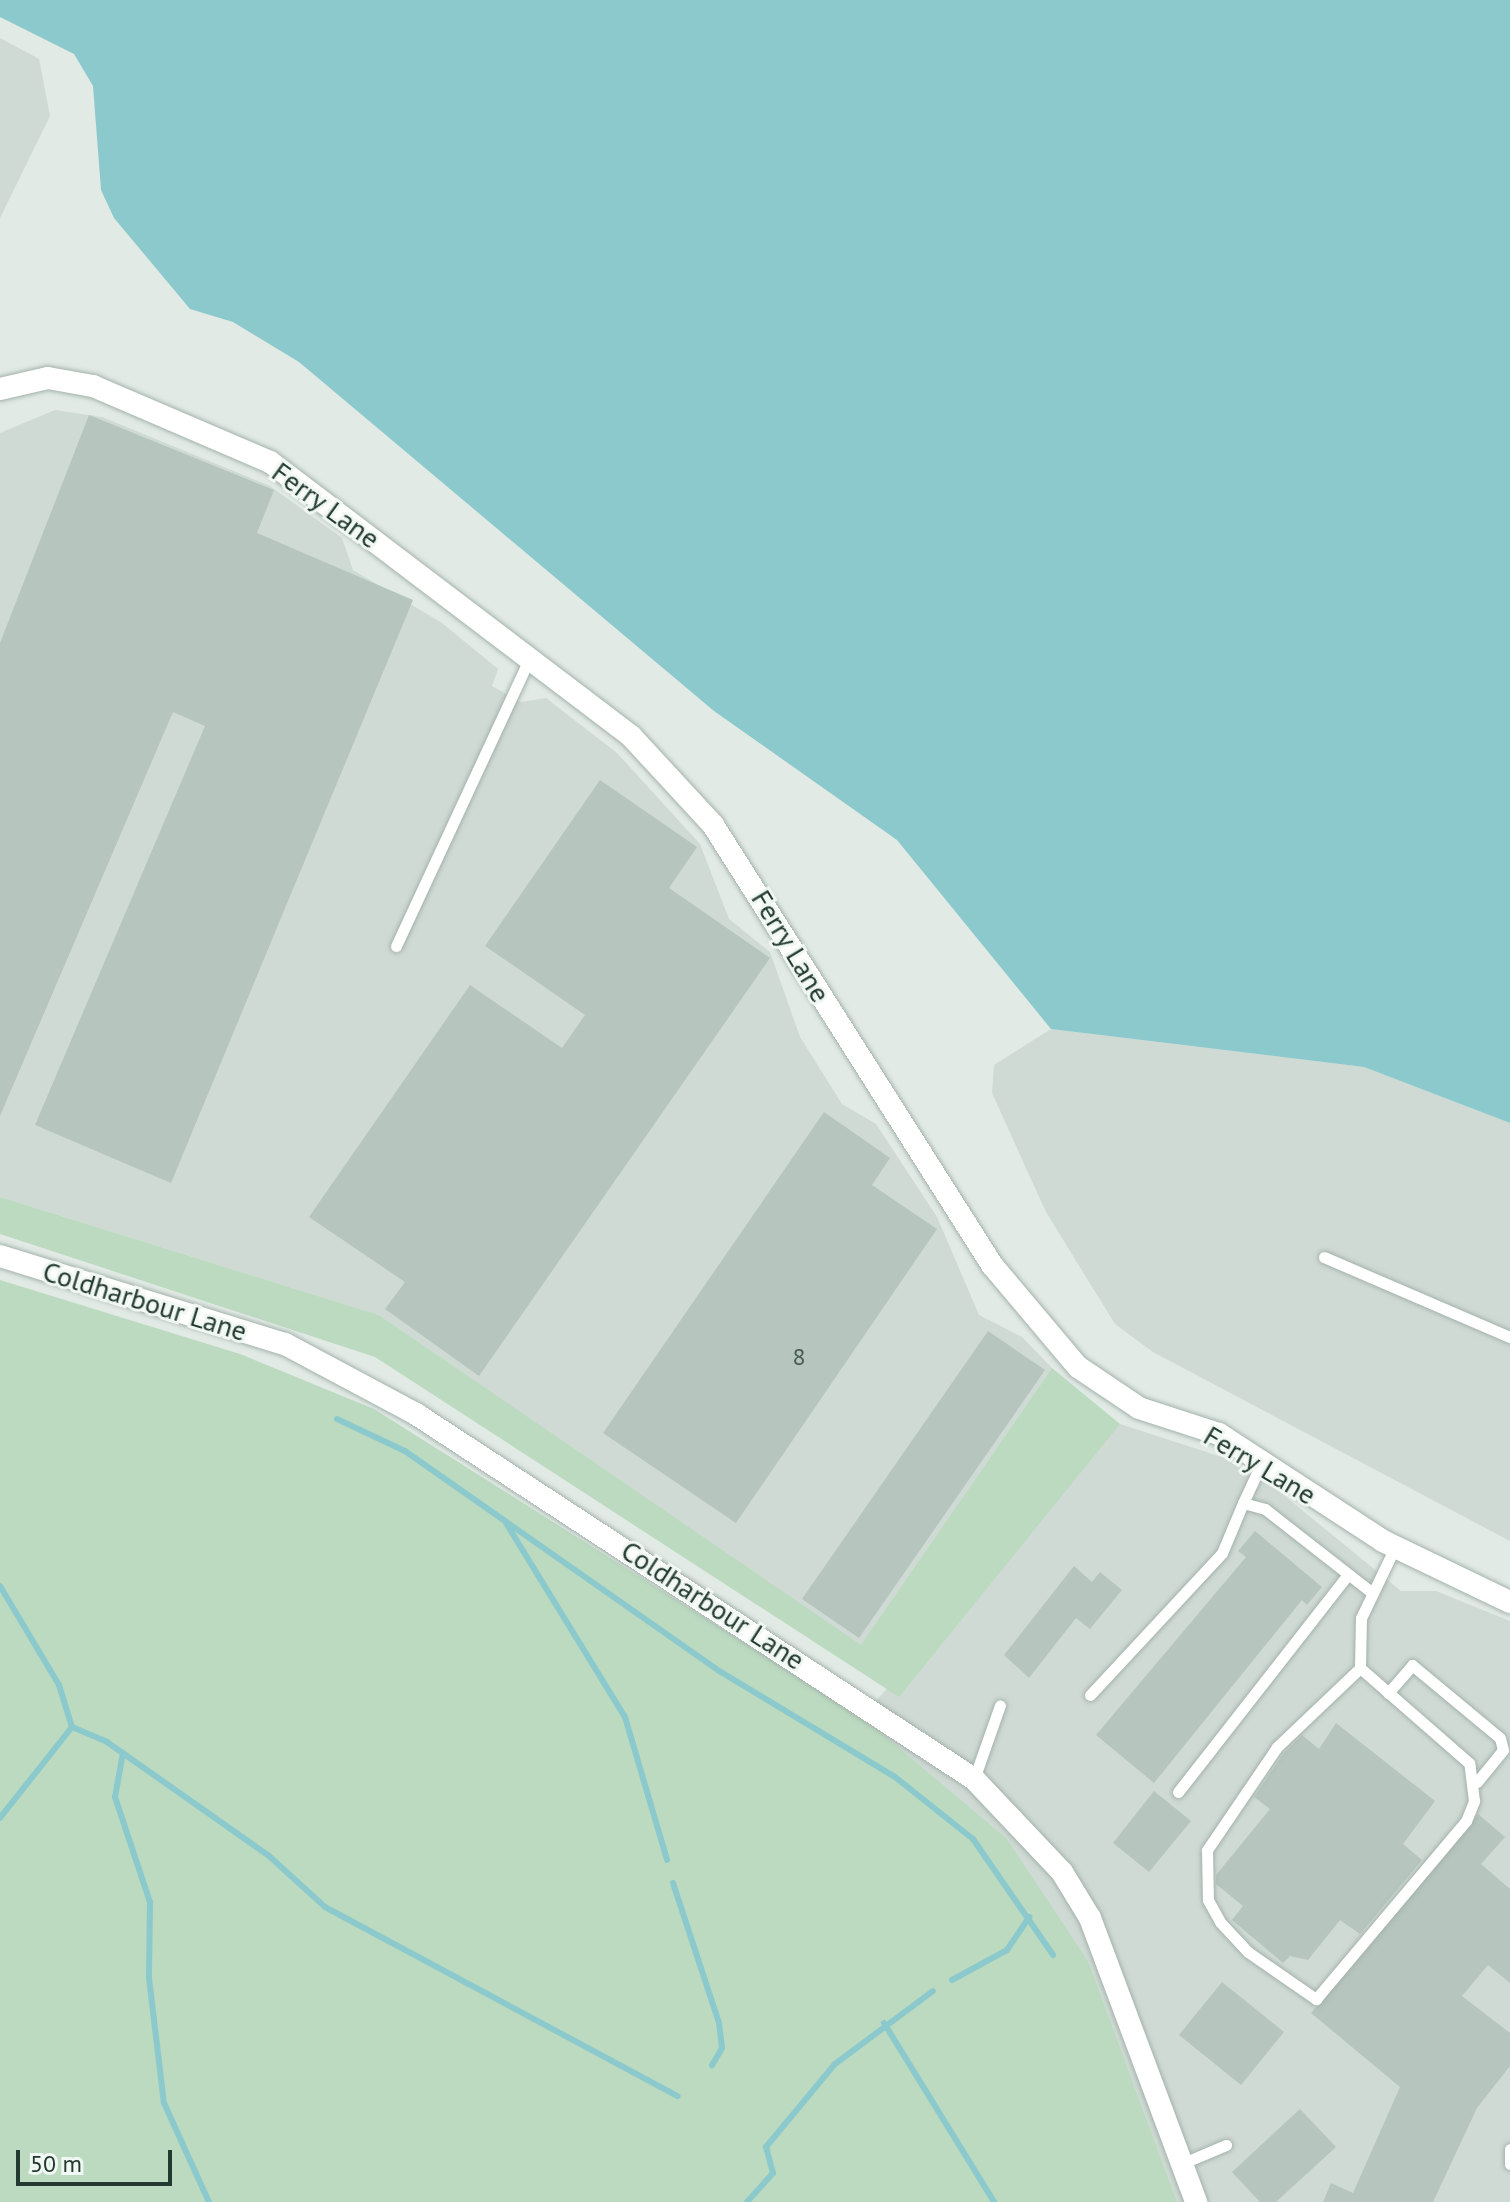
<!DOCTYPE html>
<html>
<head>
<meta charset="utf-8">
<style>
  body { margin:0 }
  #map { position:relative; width:1510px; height:2202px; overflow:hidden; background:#e1eae5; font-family:"PT Sans",sans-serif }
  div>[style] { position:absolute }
  .built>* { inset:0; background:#cfdad4 }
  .green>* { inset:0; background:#bbdac0 }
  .water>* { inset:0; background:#8cc9cc }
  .stream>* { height:6px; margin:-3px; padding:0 3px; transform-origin:3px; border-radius:3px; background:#8cc9cc }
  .building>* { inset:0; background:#b6c5be }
  .roads { filter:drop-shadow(0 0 2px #a4b2ab) drop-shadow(0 0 2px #a4b2ab) }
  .lane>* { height:11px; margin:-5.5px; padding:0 5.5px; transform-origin:5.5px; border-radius:5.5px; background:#fff }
  .street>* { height:22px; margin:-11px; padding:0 11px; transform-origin:11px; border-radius:11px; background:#fff }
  span { translate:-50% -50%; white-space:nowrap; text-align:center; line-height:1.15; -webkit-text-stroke:6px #f1f7f3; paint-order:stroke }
  .number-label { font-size:24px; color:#485d54 }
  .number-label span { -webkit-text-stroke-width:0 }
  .street-label { font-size:28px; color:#233a31 }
  .scale { position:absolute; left:16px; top:2150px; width:156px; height:36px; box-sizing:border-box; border:4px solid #233a31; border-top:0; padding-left:10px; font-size:24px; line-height:28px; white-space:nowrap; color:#233a31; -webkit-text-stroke:6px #f1f7f3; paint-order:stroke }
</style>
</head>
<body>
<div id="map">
  <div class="built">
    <i style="clip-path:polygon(0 38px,39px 59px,50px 116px,0 218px)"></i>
    <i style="clip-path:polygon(55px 410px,102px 417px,270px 486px,342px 538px,353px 570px,442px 623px,498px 669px,492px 686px,521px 702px,546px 698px,617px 753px,700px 844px,729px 919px,770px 952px,800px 1037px,842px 1104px,876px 1124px,937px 1217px,979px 1315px,1022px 1337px,1052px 1368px,861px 1646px,379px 1315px,0 1197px,0 433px)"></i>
    <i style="clip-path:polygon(1051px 1029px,1364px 1067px,1510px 1123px,1510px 1541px,1153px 1352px,1115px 1324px,1046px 1212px,992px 1093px,994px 1065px)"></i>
    <i style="clip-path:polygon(1120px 1424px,1228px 1459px,1270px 1484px,1401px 1591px,1436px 1591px,1510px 1621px,1510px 2202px,1177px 2202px,1089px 1963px,862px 1717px)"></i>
  </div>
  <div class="green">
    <i style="clip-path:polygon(0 1197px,379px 1315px,861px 1645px,1052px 1368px,1120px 1424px,899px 1697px,375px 1357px,0 1234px)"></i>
    <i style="clip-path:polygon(0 1280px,240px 1354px,374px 1409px,862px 1717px,1006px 1838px,1089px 1963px,1177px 2202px,0 2202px)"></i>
  </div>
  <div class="water">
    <i style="clip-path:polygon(0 0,1510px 0,1510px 1123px,1364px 1067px,1051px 1029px,897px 840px,714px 711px,299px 362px,233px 322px,190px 309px,114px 218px,101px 190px,93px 86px,74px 54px,0 17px)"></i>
  </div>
  <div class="stream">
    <i style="left:337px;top:1419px;width:75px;rotate:25.2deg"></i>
    <i style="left:405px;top:1451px;width:386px;rotate:35deg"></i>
    <i style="left:721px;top:1672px;width:203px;rotate:31.1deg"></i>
    <i style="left:895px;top:1777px;width:100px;rotate:38.5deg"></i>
    <i style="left:973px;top:1839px;width:141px;rotate:55.4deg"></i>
    <i style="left:506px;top:1523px;width:228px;rotate:58.5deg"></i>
    <i style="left:625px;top:1717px;width:149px;rotate:73.6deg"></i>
    <i style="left:0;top:1586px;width:115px;rotate:59.2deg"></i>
    <i style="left:59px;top:1685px;width:44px;rotate:72.8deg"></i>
    <i style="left:72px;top:1727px;width:116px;rotate:128.4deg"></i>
    <i style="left:72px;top:1727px;width:38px;rotate:23deg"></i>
    <i style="left:107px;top:1742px;width:198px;rotate:35.1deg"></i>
    <i style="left:269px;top:1856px;width:76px;rotate:42.3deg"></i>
    <i style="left:325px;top:1907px;width:400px;rotate:28.2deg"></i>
    <i style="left:123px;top:1753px;width:45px;rotate:100.3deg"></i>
    <i style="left:115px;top:1797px;width:111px;rotate:71.6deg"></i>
    <i style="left:150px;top:1902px;width:76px;rotate:90.8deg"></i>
    <i style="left:149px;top:1978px;width:126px;rotate:83.2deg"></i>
    <i style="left:164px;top:2103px;width:109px;rotate:65.6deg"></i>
    <i style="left:673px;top:1883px;width:147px;rotate:71.8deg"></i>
    <i style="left:719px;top:2023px;width:25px;rotate:83deg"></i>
    <i style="left:722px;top:2048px;width:20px;rotate:120deg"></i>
    <i style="left:952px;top:1980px;width:63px;rotate:-28.6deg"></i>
    <i style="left:1007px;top:1950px;width:40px;rotate:-56deg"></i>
    <i style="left:884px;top:2023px;width:210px;rotate:58.4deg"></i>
    <i style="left:747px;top:2202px;width:39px;rotate:-48deg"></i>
    <i style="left:773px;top:2173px;width:27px;rotate:-105deg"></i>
    <i style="left:766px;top:2147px;width:108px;rotate:-50.3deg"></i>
    <i style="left:835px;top:2064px;width:122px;rotate:-36.7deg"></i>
  </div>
  <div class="building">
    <i style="clip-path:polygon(89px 415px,274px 490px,257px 533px,413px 600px,171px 1183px,35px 1125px,205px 726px,173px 712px,0 1116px,0 643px)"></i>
    <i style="clip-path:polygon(600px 780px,697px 847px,669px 888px,770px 958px,479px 1376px,385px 1309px,405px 1282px,309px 1217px,470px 985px,562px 1048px,585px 1015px,485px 946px)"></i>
    <i style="clip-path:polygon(824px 1112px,890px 1158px,872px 1185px,937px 1229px,736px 1523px,603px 1433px)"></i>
    <i style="clip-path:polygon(988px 1331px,1045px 1370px,859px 1638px,802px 1599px)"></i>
    <i style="clip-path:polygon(1255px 1531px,1322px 1587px,1307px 1605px,1302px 1600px,1154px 1783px,1096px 1735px,1246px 1557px,1238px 1551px)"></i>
    <i style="clip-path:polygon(1074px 1566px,1092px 1582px,1100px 1572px,1122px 1590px,1090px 1629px,1076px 1618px,1029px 1678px,1004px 1655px)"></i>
    <i style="clip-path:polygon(1336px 1723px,1435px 1801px,1403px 1844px,1422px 1860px,1360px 1934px,1340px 1920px,1308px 1960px,1290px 1956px,1283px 1963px,1232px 1920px,1243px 1906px,1216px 1884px,1216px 1875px,1270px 1809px,1254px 1797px,1284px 1753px,1302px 1735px,1319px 1749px)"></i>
    <i style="clip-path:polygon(1154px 1791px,1191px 1821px,1149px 1872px,1113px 1843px)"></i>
    <i style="clip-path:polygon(1478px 1814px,1505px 1837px,1481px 1864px,1510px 1889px,1510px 1983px,1488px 1965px,1462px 1996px,1510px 2033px,1510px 2066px,1477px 2108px,1433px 2202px,1323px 2202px,1331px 2183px,1353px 2193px,1400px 2087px,1311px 2013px)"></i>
    <i style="clip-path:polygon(1222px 1982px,1284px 2032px,1241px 2085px,1179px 2035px)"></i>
    <i style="clip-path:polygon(1300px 2109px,1336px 2147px,1276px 2202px,1260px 2202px,1232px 2172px)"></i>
  </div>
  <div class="roads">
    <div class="lane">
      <i style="left:396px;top:946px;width:319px;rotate:-65.1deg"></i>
      <i style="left:1324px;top:1257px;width:202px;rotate:23.3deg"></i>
      <i style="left:1262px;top:1462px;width:45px;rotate:114.9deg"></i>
      <i style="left:1243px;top:1503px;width:23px;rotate:15deg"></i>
      <i style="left:1265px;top:1509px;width:133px;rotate:38deg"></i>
      <i style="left:1360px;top:1668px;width:115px;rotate:136.4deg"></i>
      <i style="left:1277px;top:1747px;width:125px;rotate:124.2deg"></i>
      <i style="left:1207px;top:1850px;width:50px;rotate:88.9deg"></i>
      <i style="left:1208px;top:1900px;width:25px;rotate:61deg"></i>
      <i style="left:1220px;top:1922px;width:41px;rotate:47deg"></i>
      <i style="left:1248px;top:1952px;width:83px;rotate:34.7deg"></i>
      <i style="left:1316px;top:1999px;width:233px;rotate:-49.9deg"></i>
      <i style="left:1466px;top:1821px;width:22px;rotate:-68deg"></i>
      <i style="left:1474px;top:1801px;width:38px;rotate:-97deg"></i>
      <i style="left:1469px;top:1763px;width:145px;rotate:-138.9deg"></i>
      <i style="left:1360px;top:1668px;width:50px;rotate:-88.9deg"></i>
      <i style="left:1361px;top:1618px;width:79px;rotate:-64.4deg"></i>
      <i style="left:1388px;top:1693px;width:37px;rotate:-49deg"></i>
      <i style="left:1412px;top:1665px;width:114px;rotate:39.7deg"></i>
      <i style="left:1500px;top:1738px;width:12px;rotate:76deg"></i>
      <i style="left:1503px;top:1750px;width:41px;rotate:129.1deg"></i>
      <i style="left:1090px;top:1695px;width:194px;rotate:-47.1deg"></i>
      <i style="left:1222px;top:1553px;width:54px;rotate:-67.2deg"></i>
      <i style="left:974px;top:1779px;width:78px;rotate:-70.6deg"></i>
      <i style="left:1178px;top:1792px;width:274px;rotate:-52deg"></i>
      <i style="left:1510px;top:2149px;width:15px;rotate:90deg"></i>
      <i style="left:1181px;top:2164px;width:49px;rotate:-22.9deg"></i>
    </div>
    <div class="street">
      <i style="left:0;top:389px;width:49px;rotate:-12.9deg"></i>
      <i style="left:48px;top:378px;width:46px;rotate:10.1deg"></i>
      <i style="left:93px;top:386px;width:193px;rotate:23.2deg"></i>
      <i style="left:270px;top:462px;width:453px;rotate:37.2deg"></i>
      <i style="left:631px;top:736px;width:121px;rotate:47.3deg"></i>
      <i style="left:713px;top:825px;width:521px;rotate:57.62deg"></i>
      <i style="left:992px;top:1265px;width:133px;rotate:49.9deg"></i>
      <i style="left:1078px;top:1367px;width:73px;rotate:33.9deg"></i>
      <i style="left:1139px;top:1408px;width:84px;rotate:18deg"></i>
      <i style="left:1219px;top:1434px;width:196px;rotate:33.1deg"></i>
      <i style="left:1383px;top:1541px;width:141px;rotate:25.7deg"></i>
      <i style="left:0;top:1256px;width:298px;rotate:17.2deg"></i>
      <i style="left:285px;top:1344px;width:149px;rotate:28.1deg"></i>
      <i style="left:416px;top:1414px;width:667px;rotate:33.19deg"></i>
      <i style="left:974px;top:1779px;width:128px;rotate:46.6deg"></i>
      <i style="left:1062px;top:1872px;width:54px;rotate:58.7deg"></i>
      <i style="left:1090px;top:1918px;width:303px;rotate:69.5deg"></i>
    </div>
  </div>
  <div class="number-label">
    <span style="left:799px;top:1357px">8</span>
  </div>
  <div class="street-label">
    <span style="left:326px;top:505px;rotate:36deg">Ferry Lane</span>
    <span style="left:791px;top:946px;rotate:59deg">Ferry Lane</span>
    <span style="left:145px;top:1301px;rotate:17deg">Coldharbour Lane</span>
    <span style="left:1260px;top:1465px;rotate:31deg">Ferry Lane</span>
    <span style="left:713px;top:1605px;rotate:33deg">Coldharbour Lane</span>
  </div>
  <div class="scale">50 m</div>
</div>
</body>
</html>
